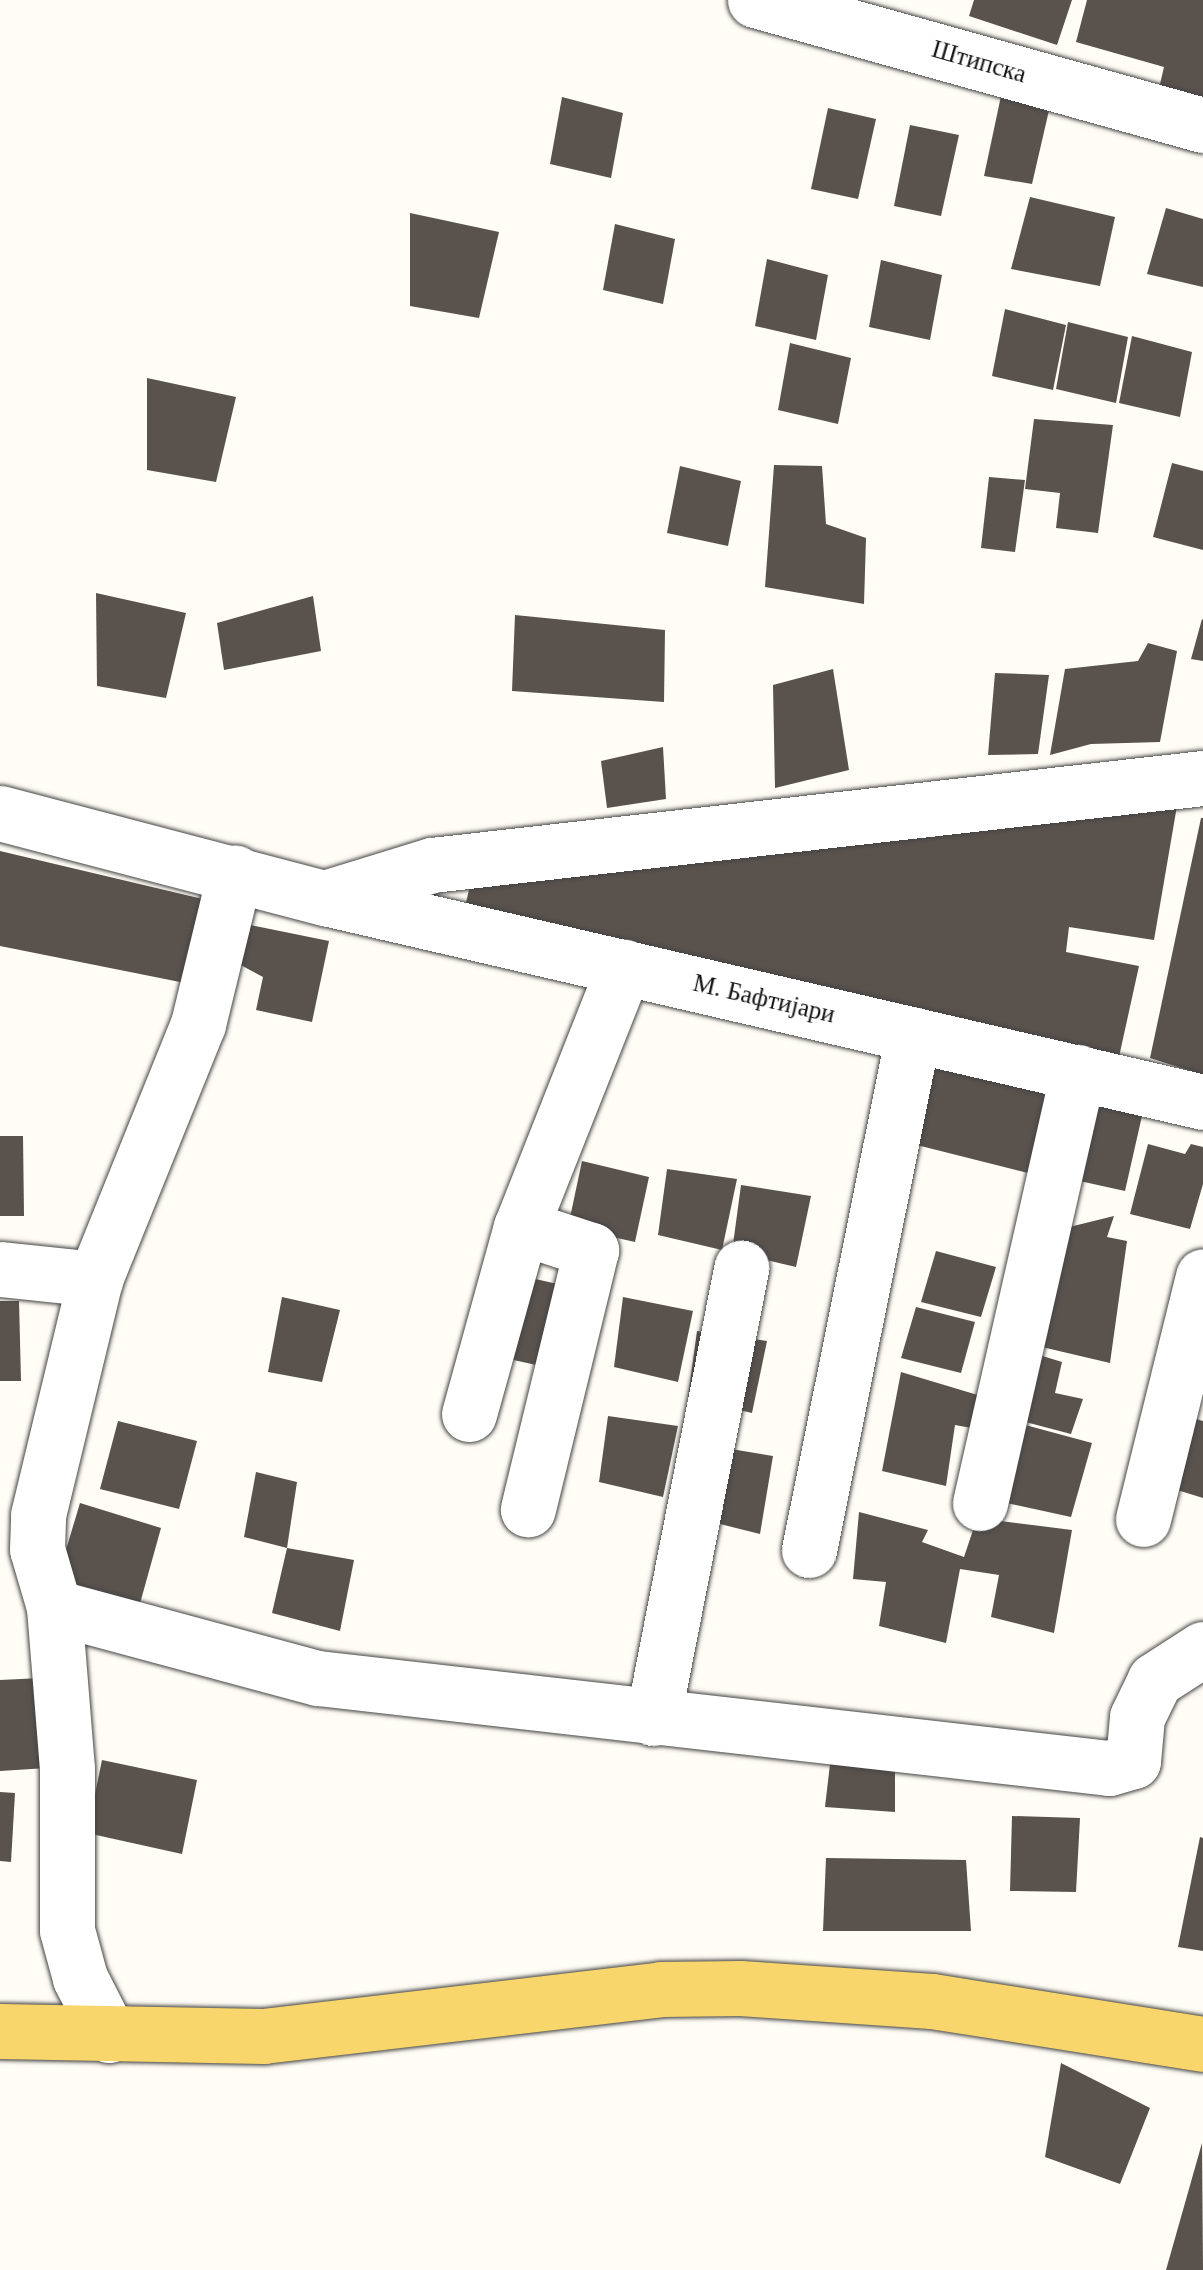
<!DOCTYPE html>
<html>
<head>
<meta charset="utf-8">
<style>
  body { margin:0 }
  #map { position:relative; width:1203px; height:2270px; overflow:hidden; background:#fffdf5; font-family:"Times New Roman",serif }
  div>[style] { position:absolute }
  .building>* { inset:0; background:#5a524d }
  .roads { filter:drop-shadow(0 0 2px #444) drop-shadow(0 0 2px #444) }
  .minor>* { height:55px; margin:-27.5px; padding:0 27.5px; transform-origin:27.5px; border-radius:27.5px; background:#fff }
  .major>* { height:55px; margin:-27.5px; padding:0 27.5px; transform-origin:27.5px; border-radius:27.5px; background:#f9d66b }
  span { translate:-50% -50%; white-space:nowrap; text-align:center; line-height:1.15; -webkit-text-stroke:10px #fff; paint-order:stroke }
  .street-label { font-size:25px; color:#111 }
</style>
</head>
<body>
<div id="map">
  <div class="building">
    <i style="clip-path:polygon(974px 0,1072px 0,1057px 45px,969px 16px)"></i>
    <i style="clip-path:polygon(1087px 0,1203px 0,1203px 114px,1156px 101px,1164px 67px,1076px 42px)"></i>
    <i style="clip-path:polygon(1001px 96px,1050px 106px,1032px 184px,984px 176px)"></i>
    <i style="clip-path:polygon(562px 97px,623px 113px,611px 178px,550px 164px)"></i>
    <i style="clip-path:polygon(828px 108px,876px 119px,858px 199px,811px 189px)"></i>
    <i style="clip-path:polygon(910px 125px,959px 135px,941px 216px,894px 206px)"></i>
    <i style="clip-path:polygon(1030px 197px,1115px 217px,1100px 286px,1011px 269px)"></i>
    <i style="clip-path:polygon(1166px 208px,1203px 219px,1203px 287px,1147px 274px)"></i>
    <i style="clip-path:polygon(410px 213px,499px 232px,479px 318px,410px 306px)"></i>
    <i style="clip-path:polygon(615px 224px,675px 239px,663px 304px,603px 290px)"></i>
    <i style="clip-path:polygon(767px 259px,828px 275px,816px 340px,755px 326px)"></i>
    <i style="clip-path:polygon(881px 260px,942px 275px,930px 340px,869px 327px)"></i>
    <i style="clip-path:polygon(1005px 309px,1066px 325px,1053px 390px,992px 376px)"></i>
    <i style="clip-path:polygon(1068px 322px,1128px 337px,1116px 403px,1056px 389px)"></i>
    <i style="clip-path:polygon(1132px 336px,1192px 352px,1180px 417px,1119px 403px)"></i>
    <i style="clip-path:polygon(790px 343px,851px 358px,838px 424px,778px 410px)"></i>
    <i style="clip-path:polygon(147px 378px,236px 397px,216px 482px,147px 470px)"></i>
    <i style="clip-path:polygon(1034px 419px,1113px 425px,1098px 533px,1056px 528px,1060px 493px,1025px 489px)"></i>
    <i style="clip-path:polygon(1172px 463px,1203px 471px,1203px 550px,1153px 537px)"></i>
    <i style="clip-path:polygon(774px 465px,822px 466px,826px 524px,866px 538px,864px 604px,765px 587px)"></i>
    <i style="clip-path:polygon(680px 466px,741px 481px,728px 546px,667px 533px)"></i>
    <i style="clip-path:polygon(989px 477px,1025px 480px,1015px 552px,981px 548px)"></i>
    <i style="clip-path:polygon(96px 593px,186px 613px,166px 698px,97px 686px)"></i>
    <i style="clip-path:polygon(313px 596px,321px 651px,224px 670px,217px 623px)"></i>
    <i style="clip-path:polygon(515px 615px,665px 630px,664px 702px,512px 691px)"></i>
    <i style="clip-path:polygon(1202px 619px,1203px 620px,1203px 661px,1191px 659px)"></i>
    <i style="clip-path:polygon(1148px 643px,1177px 651px,1160px 742px,1091px 744px,1050px 755px,1065px 669px,1138px 661px)"></i>
    <i style="clip-path:polygon(833px 669px,849px 770px,775px 788px,773px 685px)"></i>
    <i style="clip-path:polygon(995px 673px,1049px 675px,1038px 754px,988px 755px)"></i>
    <i style="clip-path:polygon(663px 747px,666px 799px,607px 808px,601px 761px)"></i>
    <i style="clip-path:polygon(1178px 800px,1154px 940px,1069px 927px,1066px 952px,1139px 966px,1117px 1066px,465px 907px,473px 872px)"></i>
    <i style="clip-path:polygon(1201px 818px,1203px 818px,1203px 1075px,1150px 1058px)"></i>
    <i style="clip-path:polygon(0 851px,207px 900px,185px 983px,0 946px)"></i>
    <i style="clip-path:polygon(245px 924px,329px 941px,312px 1022px,256px 1010px,263px 977px,237px 963px)"></i>
    <i style="clip-path:polygon(912px 1053px,1059px 1090px,1040px 1176px,897px 1140px)"></i>
    <i style="clip-path:polygon(1077px 1089px,1144px 1107px,1125px 1191px,1057px 1176px)"></i>
    <i style="clip-path:polygon(0 1136px,23px 1136px,24px 1216px,0 1216px)"></i>
    <i style="clip-path:polygon(1148px 1144px,1185px 1154px,1191px 1144px,1203px 1147px,1203px 1184px,1190px 1229px,1130px 1214px)"></i>
    <i style="clip-path:polygon(582px 1161px,649px 1177px,635px 1242px,568px 1227px)"></i>
    <i style="clip-path:polygon(667px 1169px,737px 1179px,722px 1250px,658px 1235px)"></i>
    <i style="clip-path:polygon(741px 1185px,811px 1196px,796px 1267px,732px 1252px)"></i>
    <i style="clip-path:polygon(1114px 1216px,1107px 1237px,1127px 1241px,1110px 1363px,1025px 1343px,1049px 1232px)"></i>
    <i style="clip-path:polygon(936px 1251px,996px 1267px,981px 1317px,921px 1302px)"></i>
    <i style="clip-path:polygon(513px 1274px,562px 1285px,545px 1367px,496px 1356px)"></i>
    <i style="clip-path:polygon(282px 1297px,340px 1310px,322px 1382px,268px 1372px)"></i>
    <i style="clip-path:polygon(623px 1297px,693px 1311px,678px 1382px,614px 1367px)"></i>
    <i style="clip-path:polygon(0 1301px,19px 1301px,21px 1381px,0 1381px)"></i>
    <i style="clip-path:polygon(916px 1307px,975px 1322px,961px 1373px,901px 1358px)"></i>
    <i style="clip-path:polygon(697px 1331px,767px 1341px,752px 1413px,688px 1398px)"></i>
    <i style="clip-path:polygon(1020px 1349px,1062px 1362px,1055px 1393px,1083px 1399px,1071px 1434px,1003px 1416px)"></i>
    <i style="clip-path:polygon(901px 1372px,981px 1396px,977px 1429px,955px 1425px,946px 1486px,882px 1471px)"></i>
    <i style="clip-path:polygon(608px 1416px,678px 1426px,663px 1497px,599px 1482px)"></i>
    <i style="clip-path:polygon(1189px 1417px,1203px 1421px,1203px 1498px,1174px 1489px)"></i>
    <i style="clip-path:polygon(118px 1421px,197px 1441px,179px 1509px,100px 1489px)"></i>
    <i style="clip-path:polygon(1010px 1421px,1092px 1443px,1071px 1517px,993px 1500px)"></i>
    <i style="clip-path:polygon(707px 1445px,773px 1456px,760px 1534px,692px 1517px)"></i>
    <i style="clip-path:polygon(256px 1472px,297px 1482px,287px 1548px,244px 1537px)"></i>
    <i style="clip-path:polygon(80px 1503px,161px 1528px,139px 1607px,56px 1583px)"></i>
    <i style="clip-path:polygon(859px 1512px,928px 1530px,922px 1542px,964px 1557px,977px 1518px,1072px 1530px,1054px 1633px,991px 1617px,999px 1575px,960px 1569px,946px 1643px,879px 1626px,886px 1582px,853px 1579px)"></i>
    <i style="clip-path:polygon(287px 1548px,354px 1560px,340px 1631px,272px 1613px)"></i>
    <i style="clip-path:polygon(41px 1678px,47px 1768px,0 1771px,0 1680px)"></i>
    <i style="clip-path:polygon(832px 1747px,895px 1757px,895px 1812px,825px 1807px)"></i>
    <i style="clip-path:polygon(102px 1760px,197px 1780px,182px 1854px,87px 1833px)"></i>
    <i style="clip-path:polygon(0 1792px,15px 1793px,11px 1862px,0 1861px)"></i>
    <i style="clip-path:polygon(1012px 1816px,1080px 1818px,1076px 1892px,1010px 1891px)"></i>
    <i style="clip-path:polygon(1200px 1837px,1203px 1838px,1203px 1951px,1178px 1947px)"></i>
    <i style="clip-path:polygon(826px 1858px,966px 1860px,971px 1931px,823px 1931px)"></i>
    <i style="clip-path:polygon(1061px 2063px,1150px 2108px,1120px 2184px,1045px 2157px)"></i>
    <i style="clip-path:polygon(1202px 2143px,1203px 2270px,1166px 2270px)"></i>
  </div>
  <div class="roads">
    <div class="minor">
      <i style="left:755px;top:0;width:465px;rotate:15.6deg"></i>
      <i style="left:0;top:813px;width:336px;rotate:14.7deg"></i>
      <i style="left:325px;top:898px;width:901px;rotate:13.08deg"></i>
      <i style="left:328px;top:897px;width:109px;rotate:-17.1deg"></i>
      <i style="left:432px;top:865px;width:776px;rotate:-6.44deg"></i>
      <i style="left:521px;top:1227px;width:74px;rotate:18.2deg"></i>
      <i style="left:591px;top:1250px;width:267px;rotate:103.7deg"></i>
      <i style="left:0;top:1269px;width:96px;rotate:6deg"></i>
      <i style="left:469px;top:1414px;width:194px;rotate:-74.5deg"></i>
      <i style="left:521px;top:1227px;width:280px;rotate:-68.4deg"></i>
      <i style="left:980px;top:1503px;width:442px;rotate:-77.2deg"></i>
      <i style="left:1143px;top:1519px;width:250px;rotate:-76.1deg"></i>
      <i style="left:809px;top:1550px;width:526px;rotate:-78.6deg"></i>
      <i style="left:54px;top:1607px;width:273px;rotate:15.1deg"></i>
      <i style="left:318px;top:1678px;width:796px;rotate:6.49deg"></i>
      <i style="left:1109px;top:1768px;width:25px;rotate:-16deg"></i>
      <i style="left:1133px;top:1761px;width:44px;rotate:-84.8deg"></i>
      <i style="left:1137px;top:1717px;width:41px;rotate:-64.1deg"></i>
      <i style="left:1155px;top:1680px;width:57px;rotate:-32.9deg"></i>
      <i style="left:653px;top:1718px;width:459px;rotate:-78.9deg"></i>
      <i style="left:109px;top:2035px;width:64px;rotate:-117deg"></i>
      <i style="left:80px;top:1978px;width:50px;rotate:-105.2deg"></i>
      <i style="left:67px;top:1930px;width:161px;rotate:-90deg"></i>
      <i style="left:67px;top:1769px;width:163px;rotate:-94.6deg"></i>
      <i style="left:54px;top:1607px;width:60px;rotate:-106.3deg"></i>
      <i style="left:37px;top:1549px;width:34px;rotate:-88deg"></i>
      <i style="left:38px;top:1515px;width:243px;rotate:-76.4deg"></i>
      <i style="left:95px;top:1279px;width:275px;rotate:-68deg"></i>
      <i style="left:198px;top:1024px;width:156px;rotate:-76.3deg"></i>
    </div>
    <div class="major">
      <i style="left:0;top:2031px;width:263px;rotate:1.1deg"></i>
      <i style="left:263px;top:2036px;width:401px;rotate:-6.7deg"></i>
      <i style="left:661px;top:1989px;width:79px;rotate:-0.7deg"></i>
      <i style="left:740px;top:1988px;width:192px;rotate:3.9deg"></i>
      <i style="left:932px;top:2001px;width:274px;rotate:9deg"></i>
    </div>
  </div>
  <div class="street-label">
    <span style="left:979px;top:62px;rotate:16deg">Штипска</span>
    <span style="left:764px;top:999px;rotate:13deg">М. Бафтијари</span>
  </div>
</div>
</body>
</html>
